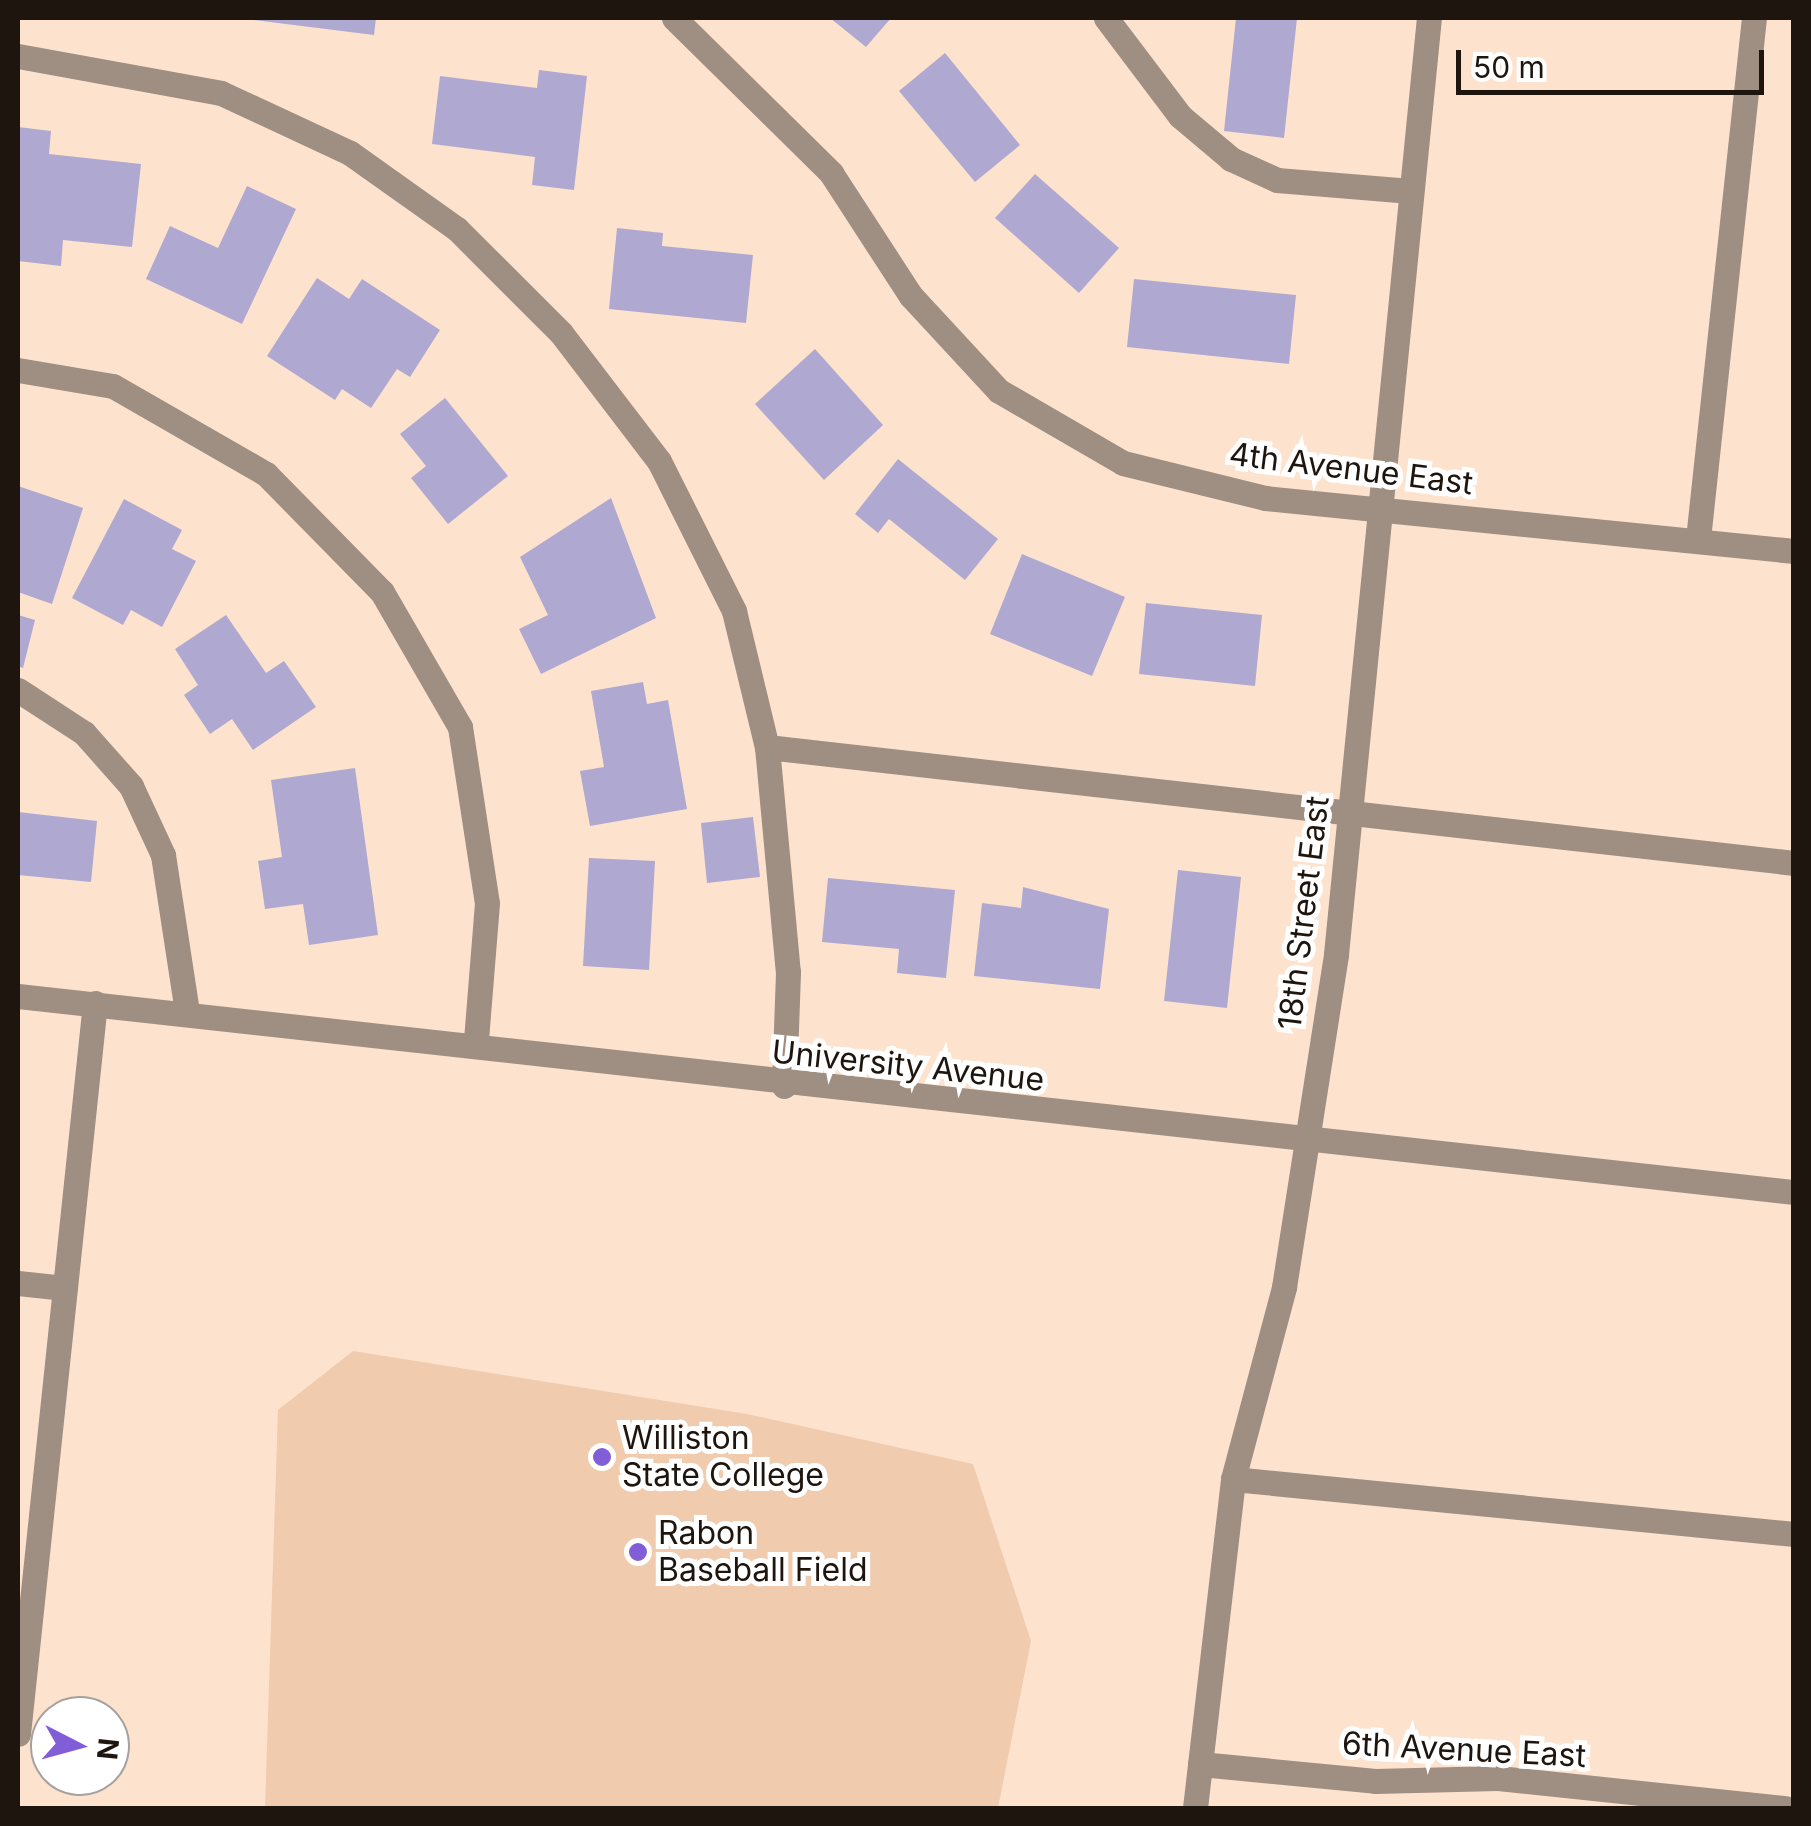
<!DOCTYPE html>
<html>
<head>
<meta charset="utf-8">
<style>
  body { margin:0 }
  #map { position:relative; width:1811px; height:1826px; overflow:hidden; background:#fde3ce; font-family:Inter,sans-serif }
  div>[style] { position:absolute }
  .green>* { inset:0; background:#f0cbae }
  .building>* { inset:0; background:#afa8d1 }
  .minor>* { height:25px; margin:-12.5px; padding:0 12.5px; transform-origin:12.5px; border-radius:12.5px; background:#9f8e82 }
  .dots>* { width:28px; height:28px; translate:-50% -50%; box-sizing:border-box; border:5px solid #fff; border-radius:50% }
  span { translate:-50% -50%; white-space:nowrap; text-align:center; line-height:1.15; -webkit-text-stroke:10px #fff; paint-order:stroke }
  .street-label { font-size:32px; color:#1e150e }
  .poi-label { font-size:32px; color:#1e150e }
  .left { translate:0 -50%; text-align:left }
  .frame { position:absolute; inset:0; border:20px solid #1e150e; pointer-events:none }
  .north { position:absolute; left:30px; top:1696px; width:100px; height:100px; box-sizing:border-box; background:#fff; border:2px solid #a5a19f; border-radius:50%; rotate:96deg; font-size:28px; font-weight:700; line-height:40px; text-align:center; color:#1e150e }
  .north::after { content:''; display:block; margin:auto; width:35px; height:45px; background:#815dd8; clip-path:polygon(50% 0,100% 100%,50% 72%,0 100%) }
  .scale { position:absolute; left:1456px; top:50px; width:308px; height:45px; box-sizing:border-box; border:5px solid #1e150e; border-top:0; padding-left:12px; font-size:30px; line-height:35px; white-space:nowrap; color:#1e150e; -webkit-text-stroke:8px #fff; paint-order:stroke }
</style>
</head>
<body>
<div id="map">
  <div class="green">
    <i style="clip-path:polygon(353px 1351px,747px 1414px,973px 1464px,1031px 1641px,998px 1808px,265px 1808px,278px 1410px)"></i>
  </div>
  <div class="building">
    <i style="clip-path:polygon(239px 18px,376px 18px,374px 35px)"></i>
    <i style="clip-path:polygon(830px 18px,891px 18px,866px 47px)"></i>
    <i style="clip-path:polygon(1236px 18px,1297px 18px,1284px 138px,1224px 131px)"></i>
    <i style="clip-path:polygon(945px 53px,1020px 145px,975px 182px,899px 91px)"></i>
    <i style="clip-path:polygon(539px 70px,587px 76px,574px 190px,532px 185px,535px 157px,432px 144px,440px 76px,537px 88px)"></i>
    <i style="clip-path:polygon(18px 127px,51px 131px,49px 154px,141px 164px,132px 247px,63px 240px,61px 266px,18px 261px)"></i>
    <i style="clip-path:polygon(1035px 174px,1119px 248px,1079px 293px,995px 218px)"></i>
    <i style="clip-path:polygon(247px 186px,296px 209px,242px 324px,146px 279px,170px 226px,218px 248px)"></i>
    <i style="clip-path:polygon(617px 228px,663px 233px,662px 246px,753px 255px,746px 323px,609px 309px)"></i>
    <i style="clip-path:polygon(317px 278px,349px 299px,362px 279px,440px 330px,410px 377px,397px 369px,371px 408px,342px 389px,335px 400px,267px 356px)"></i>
    <i style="clip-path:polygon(1134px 279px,1296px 295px,1289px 364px,1127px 347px)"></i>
    <i style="clip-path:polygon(815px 349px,883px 425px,824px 480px,755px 404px)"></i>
    <i style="clip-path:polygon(445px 398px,508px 476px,448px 524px,411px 478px,426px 466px,400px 434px)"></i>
    <i style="clip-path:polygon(898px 459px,998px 539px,965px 580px,889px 519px,878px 533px,855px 514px)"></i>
    <i style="clip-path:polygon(18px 486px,83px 508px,52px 604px,18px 592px)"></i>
    <i style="clip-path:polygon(611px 498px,656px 618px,541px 674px,519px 629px,548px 615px,520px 557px)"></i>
    <i style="clip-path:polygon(124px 499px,182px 530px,172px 549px,196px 561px,162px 627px,131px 610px,123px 625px,72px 598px)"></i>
    <i style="clip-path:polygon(1022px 554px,1125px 597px,1092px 676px,990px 634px)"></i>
    <i style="clip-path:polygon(1146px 603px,1262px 615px,1255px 686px,1139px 674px)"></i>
    <i style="clip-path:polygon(18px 615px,35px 620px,23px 668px,18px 666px)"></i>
    <i style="clip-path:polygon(226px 615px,266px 673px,284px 661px,316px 707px,253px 750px,232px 719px,210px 734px,184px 695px,198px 685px,175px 649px)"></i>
    <i style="clip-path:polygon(643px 682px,647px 704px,668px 700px,687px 809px,590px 826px,580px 771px,604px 767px,591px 691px)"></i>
    <i style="clip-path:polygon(355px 768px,378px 935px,309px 945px,303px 904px,265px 909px,258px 861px,282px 857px,271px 780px)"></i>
    <i style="clip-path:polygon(18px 812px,97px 821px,91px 882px,18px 875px)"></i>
    <i style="clip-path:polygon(753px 817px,760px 877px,707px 883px,701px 823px)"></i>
    <i style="clip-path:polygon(589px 858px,655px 861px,649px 970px,583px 966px)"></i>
    <i style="clip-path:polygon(1178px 870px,1241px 877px,1227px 1008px,1164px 1001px)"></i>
    <i style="clip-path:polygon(828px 878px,955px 890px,946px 978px,897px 973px,899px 949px,822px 942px)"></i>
    <i style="clip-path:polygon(1023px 887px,1109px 909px,1100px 989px,974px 976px,982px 903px,1021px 908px)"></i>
  </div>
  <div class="minor">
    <i style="left:674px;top:18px;width:221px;rotate:44.6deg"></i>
    <i style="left:831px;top:173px;width:147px;rotate:57deg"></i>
    <i style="left:911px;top:296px;width:129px;rotate:47.2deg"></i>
    <i style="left:999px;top:391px;width:143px;rotate:30.1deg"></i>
    <i style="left:1123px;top:463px;width:146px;rotate:13.8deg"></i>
    <i style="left:1265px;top:498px;width:532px;rotate:5.72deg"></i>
    <i style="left:1106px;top:18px;width:123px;rotate:52.9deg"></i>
    <i style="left:1180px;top:116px;width:67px;rotate:40.1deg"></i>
    <i style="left:1231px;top:159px;width:51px;rotate:24.5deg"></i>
    <i style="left:1277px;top:180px;width:134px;rotate:4.7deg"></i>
    <i style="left:18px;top:56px;width:206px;rotate:10.3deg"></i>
    <i style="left:221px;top:93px;width:142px;rotate:24.9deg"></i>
    <i style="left:350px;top:153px;width:131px;rotate:35.4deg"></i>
    <i style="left:457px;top:229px;width:147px;rotate:45deg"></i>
    <i style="left:561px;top:333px;width:161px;rotate:52.6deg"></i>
    <i style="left:659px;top:461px;width:168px;rotate:63.4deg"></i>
    <i style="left:734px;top:611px;width:140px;rotate:76.4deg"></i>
    <i style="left:767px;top:747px;width:226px;rotate:84.7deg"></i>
    <i style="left:788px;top:972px;width:114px;rotate:92deg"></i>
    <i style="left:18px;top:370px;width:96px;rotate:9.6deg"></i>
    <i style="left:113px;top:386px;width:177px;rotate:29.9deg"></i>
    <i style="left:266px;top:474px;width:165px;rotate:45.5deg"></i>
    <i style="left:382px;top:592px;width:156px;rotate:60deg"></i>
    <i style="left:460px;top:727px;width:178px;rotate:81.3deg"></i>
    <i style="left:487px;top:903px;width:138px;rotate:94.6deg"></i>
    <i style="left:1698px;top:539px;width:524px;rotate:-83.87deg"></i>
    <i style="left:18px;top:690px;width:79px;rotate:33.1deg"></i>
    <i style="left:84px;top:733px;width:71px;rotate:48.4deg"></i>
    <i style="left:131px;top:786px;width:76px;rotate:65.1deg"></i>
    <i style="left:163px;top:855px;width:158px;rotate:81.3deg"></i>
    <i style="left:767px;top:747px;width:1034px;rotate:6.44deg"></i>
    <i style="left:18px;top:996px;width:1787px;rotate:6.3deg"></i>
    <i style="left:18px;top:1283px;width:47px;rotate:6.1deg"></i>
    <i style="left:1233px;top:1479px;width:564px;rotate:5.6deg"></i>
    <i style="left:18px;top:1734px;width:735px;rotate:-83.99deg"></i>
    <i style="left:1200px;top:1764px;width:176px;rotate:5.5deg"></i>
    <i style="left:1375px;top:1781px;width:123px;rotate:-1.4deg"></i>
    <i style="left:1498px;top:1778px;width:289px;rotate:6deg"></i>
    <i style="left:1195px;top:1808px;width:331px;rotate:-83.4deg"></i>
    <i style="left:1233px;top:1479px;width:199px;rotate:-75.1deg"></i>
    <i style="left:1284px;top:1287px;width:337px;rotate:-81.1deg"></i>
    <i style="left:1336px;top:954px;width:941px;rotate:-84.33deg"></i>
  </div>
  <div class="dots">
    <i style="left:602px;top:1457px;background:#815dd8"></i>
    <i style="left:638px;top:1552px;background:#815dd8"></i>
  </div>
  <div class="street-label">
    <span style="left:1351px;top:469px;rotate:7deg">4th Avenue East</span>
    <span style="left:1304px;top:913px;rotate:-83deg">18th Street East</span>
    <span style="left:908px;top:1066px;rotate:6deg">University Avenue</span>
    <span style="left:1464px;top:1750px;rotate:3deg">6th Avenue East</span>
  </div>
  <div class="poi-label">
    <span class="left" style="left:622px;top:1457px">Williston<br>State College</span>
    <span class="left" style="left:658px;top:1552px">Rabon<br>Baseball Field</span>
  </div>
  <div class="frame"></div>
  <div class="north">N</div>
  <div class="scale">50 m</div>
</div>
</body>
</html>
